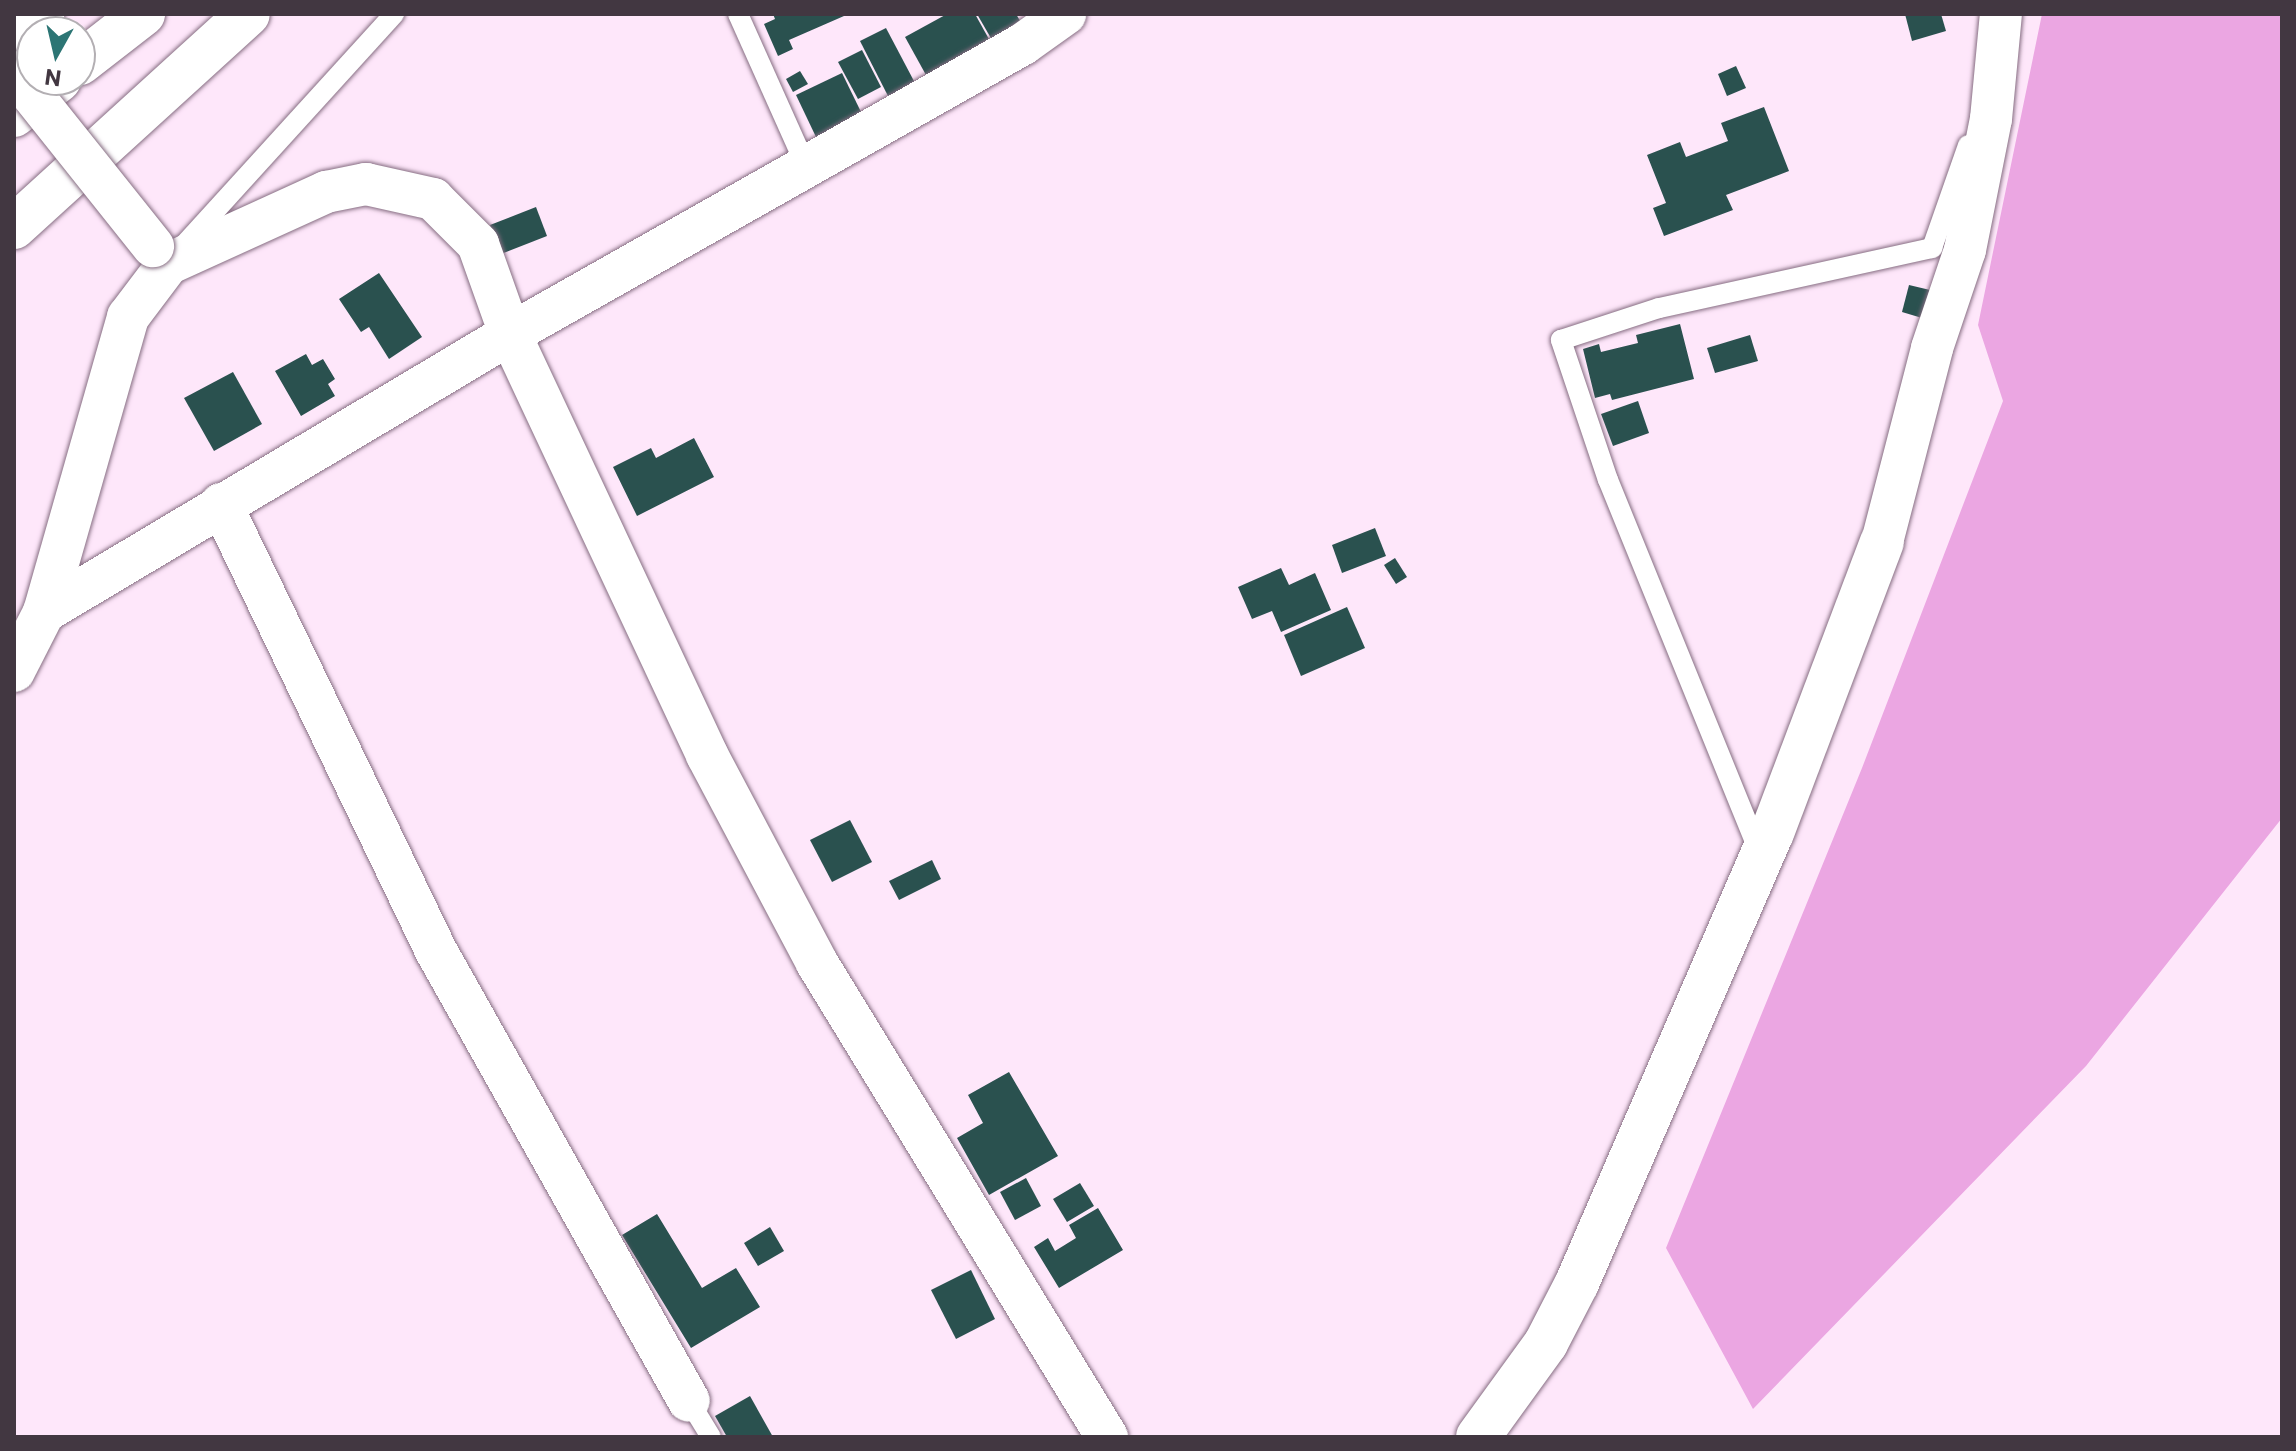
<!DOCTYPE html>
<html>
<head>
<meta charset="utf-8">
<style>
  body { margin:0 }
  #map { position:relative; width:2296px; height:1451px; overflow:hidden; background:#fee7fa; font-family:Commissioner,sans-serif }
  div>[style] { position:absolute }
  .forest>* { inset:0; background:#eba6e2 }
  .building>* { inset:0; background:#2a514f }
  .roads { filter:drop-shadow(0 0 2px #866d82) drop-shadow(0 0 2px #866d82) }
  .service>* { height:20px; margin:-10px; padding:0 10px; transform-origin:10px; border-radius:10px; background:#fff }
  .minor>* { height:42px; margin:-21px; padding:0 21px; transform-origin:21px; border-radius:21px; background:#fff }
  .tertiary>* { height:44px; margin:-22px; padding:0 22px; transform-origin:22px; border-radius:22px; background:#fff }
  .motorway>* { height:44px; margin:-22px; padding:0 22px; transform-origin:22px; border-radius:22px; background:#fff }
  .bridges { filter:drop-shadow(0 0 2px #866d82) drop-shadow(0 0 2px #866d82) }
  .minor-bridge>* { height:42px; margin:-21px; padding:0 21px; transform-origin:21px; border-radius:21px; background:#fff }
  span { translate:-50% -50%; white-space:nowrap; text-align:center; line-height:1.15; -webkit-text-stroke:8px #fff; paint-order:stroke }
  .frame { position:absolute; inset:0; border:16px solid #423741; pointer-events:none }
  .north { position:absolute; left:16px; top:16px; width:80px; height:80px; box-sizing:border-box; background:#fff; border:2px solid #b3afb3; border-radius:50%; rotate:188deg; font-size:22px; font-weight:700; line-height:32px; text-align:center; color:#423741 }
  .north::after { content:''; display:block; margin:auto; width:28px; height:36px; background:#2c7574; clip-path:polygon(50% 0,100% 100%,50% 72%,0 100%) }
</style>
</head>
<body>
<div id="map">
  <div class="forest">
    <i style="clip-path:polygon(2042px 14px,2282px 14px,2282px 818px,2086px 1066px,1753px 1409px,1666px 1248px,1862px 768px,2003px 401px,1978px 325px)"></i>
  </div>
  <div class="building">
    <i style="clip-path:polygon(773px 14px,843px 14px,844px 16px,789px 40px,793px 49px,778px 56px,764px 24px,775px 19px)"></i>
    <i style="clip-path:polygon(947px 14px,975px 14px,990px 41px,926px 75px,905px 37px)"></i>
    <i style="clip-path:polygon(977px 14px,1016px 14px,1022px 24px,992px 40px)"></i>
    <i style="clip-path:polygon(1905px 14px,1941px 14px,1946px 31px,1912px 41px)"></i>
    <i style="clip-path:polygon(886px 28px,915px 83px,888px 96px,860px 41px)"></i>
    <i style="clip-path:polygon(862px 50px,881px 87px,858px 99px,838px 62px)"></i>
    <i style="clip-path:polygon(1736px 66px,1746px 88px,1727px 96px,1718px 74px)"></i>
    <i style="clip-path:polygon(800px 71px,808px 84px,793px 92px,786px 79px)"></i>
    <i style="clip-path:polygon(842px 73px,862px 114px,816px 137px,796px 95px)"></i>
    <i style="clip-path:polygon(1764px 107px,1789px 171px,1726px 195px,1733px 210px,1664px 236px,1653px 208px,1666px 203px,1647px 155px,1680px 142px,1686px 157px,1728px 141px,1721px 123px)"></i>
    <i style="clip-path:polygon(536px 207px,547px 236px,501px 254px,490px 225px)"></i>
    <i style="clip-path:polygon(379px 273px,422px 337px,389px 359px,369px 327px,361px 332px,339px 299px)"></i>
    <i style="clip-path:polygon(1909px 285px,1930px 290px,1922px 318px,1902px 312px)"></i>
    <i style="clip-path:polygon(1680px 324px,1694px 379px,1612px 400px,1610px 394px,1595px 398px,1583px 349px,1599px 344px,1601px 352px,1638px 343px,1636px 335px)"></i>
    <i style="clip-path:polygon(1750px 335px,1758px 361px,1715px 373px,1707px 348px)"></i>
    <i style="clip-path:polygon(306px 354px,312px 365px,323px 359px,335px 379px,328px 384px,335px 396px,301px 416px,275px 371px)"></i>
    <i style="clip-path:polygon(233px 372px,262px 424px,214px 451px,184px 398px)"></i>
    <i style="clip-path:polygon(1638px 401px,1649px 433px,1613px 446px,1601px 414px)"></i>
    <i style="clip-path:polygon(694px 438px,714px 477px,637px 516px,613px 467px,651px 448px,656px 458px)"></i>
    <i style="clip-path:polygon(1375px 528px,1386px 556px,1342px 573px,1332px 545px)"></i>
    <i style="clip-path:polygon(1395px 558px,1407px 577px,1396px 584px,1384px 565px)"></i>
    <i style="clip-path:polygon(1281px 568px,1289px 585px,1315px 573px,1331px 610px,1281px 632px,1272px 611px,1252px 619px,1238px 587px)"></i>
    <i style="clip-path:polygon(1347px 607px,1365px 648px,1301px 676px,1284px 635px)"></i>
    <i style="clip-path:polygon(850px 820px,872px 862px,832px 882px,810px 840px)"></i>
    <i style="clip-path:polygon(932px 860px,941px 879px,899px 900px,889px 881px)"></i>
    <i style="clip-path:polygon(1009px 1072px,1058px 1156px,989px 1195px,957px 1138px,983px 1123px,968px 1095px)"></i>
    <i style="clip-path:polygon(1026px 1178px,1041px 1206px,1015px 1220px,1000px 1192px)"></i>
    <i style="clip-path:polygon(1080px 1183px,1094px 1206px,1067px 1222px,1053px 1199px)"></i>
    <i style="clip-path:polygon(1098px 1208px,1123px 1250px,1059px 1288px,1034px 1247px,1048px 1238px,1055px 1251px,1076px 1238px,1069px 1225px)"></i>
    <i style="clip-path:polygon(657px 1214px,702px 1288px,736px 1268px,760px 1307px,691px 1348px,622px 1235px)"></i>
    <i style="clip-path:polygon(770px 1227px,784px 1251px,758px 1266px,744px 1243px)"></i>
    <i style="clip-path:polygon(971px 1270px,995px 1319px,956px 1339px,931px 1290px)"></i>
    <i style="clip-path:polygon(750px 1396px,773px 1437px,727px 1437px,715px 1416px)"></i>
  </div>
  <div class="roads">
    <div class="service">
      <i style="left:738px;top:14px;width:167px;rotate:65.9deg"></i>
      <i style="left:183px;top:246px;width:314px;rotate:-47.7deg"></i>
      <i style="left:1760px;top:854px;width:404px;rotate:-112.1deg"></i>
      <i style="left:1608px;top:480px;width:148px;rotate:-108.6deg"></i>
      <i style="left:1561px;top:340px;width:103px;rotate:-18.1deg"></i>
      <i style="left:1659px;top:308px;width:280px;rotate:-12.4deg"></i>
      <i style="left:1932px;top:248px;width:109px;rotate:-70.7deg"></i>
      <i style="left:689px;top:1401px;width:42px;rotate:58.6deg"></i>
    </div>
    <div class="minor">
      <i style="left:221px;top:504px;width:494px;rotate:64.3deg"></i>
      <i style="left:435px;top:949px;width:518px;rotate:60.67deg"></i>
      <i style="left:1882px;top:542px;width:200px;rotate:-75.5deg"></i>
      <i style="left:1932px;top:348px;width:103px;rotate:-71.4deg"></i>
      <i style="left:1965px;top:250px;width:134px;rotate:-78.8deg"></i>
      <i style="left:1991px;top:119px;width:105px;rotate:-84.6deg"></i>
      <i style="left:44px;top:612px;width:543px;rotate:-30.82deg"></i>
      <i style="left:510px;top:334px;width:589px;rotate:-29.48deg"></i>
      <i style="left:1023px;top:44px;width:52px;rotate:-35.5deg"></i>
      <i style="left:14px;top:671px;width:66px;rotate:-63deg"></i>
      <i style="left:44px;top:612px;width:307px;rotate:-74.1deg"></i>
      <i style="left:128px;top:317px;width:66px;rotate:-53deg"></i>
      <i style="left:168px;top:264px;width:174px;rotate:-24.5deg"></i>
      <i style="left:326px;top:192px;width:41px;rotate:-11.3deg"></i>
      <i style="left:366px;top:184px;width:69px;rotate:12.6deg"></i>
      <i style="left:433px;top:199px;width:64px;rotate:45deg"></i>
      <i style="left:478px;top:244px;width:96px;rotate:70.4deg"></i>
      <i style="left:510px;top:334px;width:465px;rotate:64.9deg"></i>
      <i style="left:707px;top:755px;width:235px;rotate:62.1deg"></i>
      <i style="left:817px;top:963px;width:556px;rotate:58.54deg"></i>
    </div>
    <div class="tertiary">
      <i style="left:1478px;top:1437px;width:116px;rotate:-54.1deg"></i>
      <i style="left:1546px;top:1343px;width:68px;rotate:-62.7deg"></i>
      <i style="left:1577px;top:1283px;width:490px;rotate:-66.6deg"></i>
      <i style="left:1772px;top:833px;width:311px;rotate:-69.3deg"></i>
    </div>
    <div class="motorway">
      <i style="left:14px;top:36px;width:36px;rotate:-38deg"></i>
      <i style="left:80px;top:63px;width:80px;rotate:-37.9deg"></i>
      <i style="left:14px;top:115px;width:57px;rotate:-37.9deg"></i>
      <i style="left:14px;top:227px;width:316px;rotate:-42.3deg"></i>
    </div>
  </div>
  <div class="bridges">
    <div class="minor-bridge">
      <i style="left:14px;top:72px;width:223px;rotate:51.4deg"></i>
    </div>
  </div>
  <div class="frame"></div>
  <div class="north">N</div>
</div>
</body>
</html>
